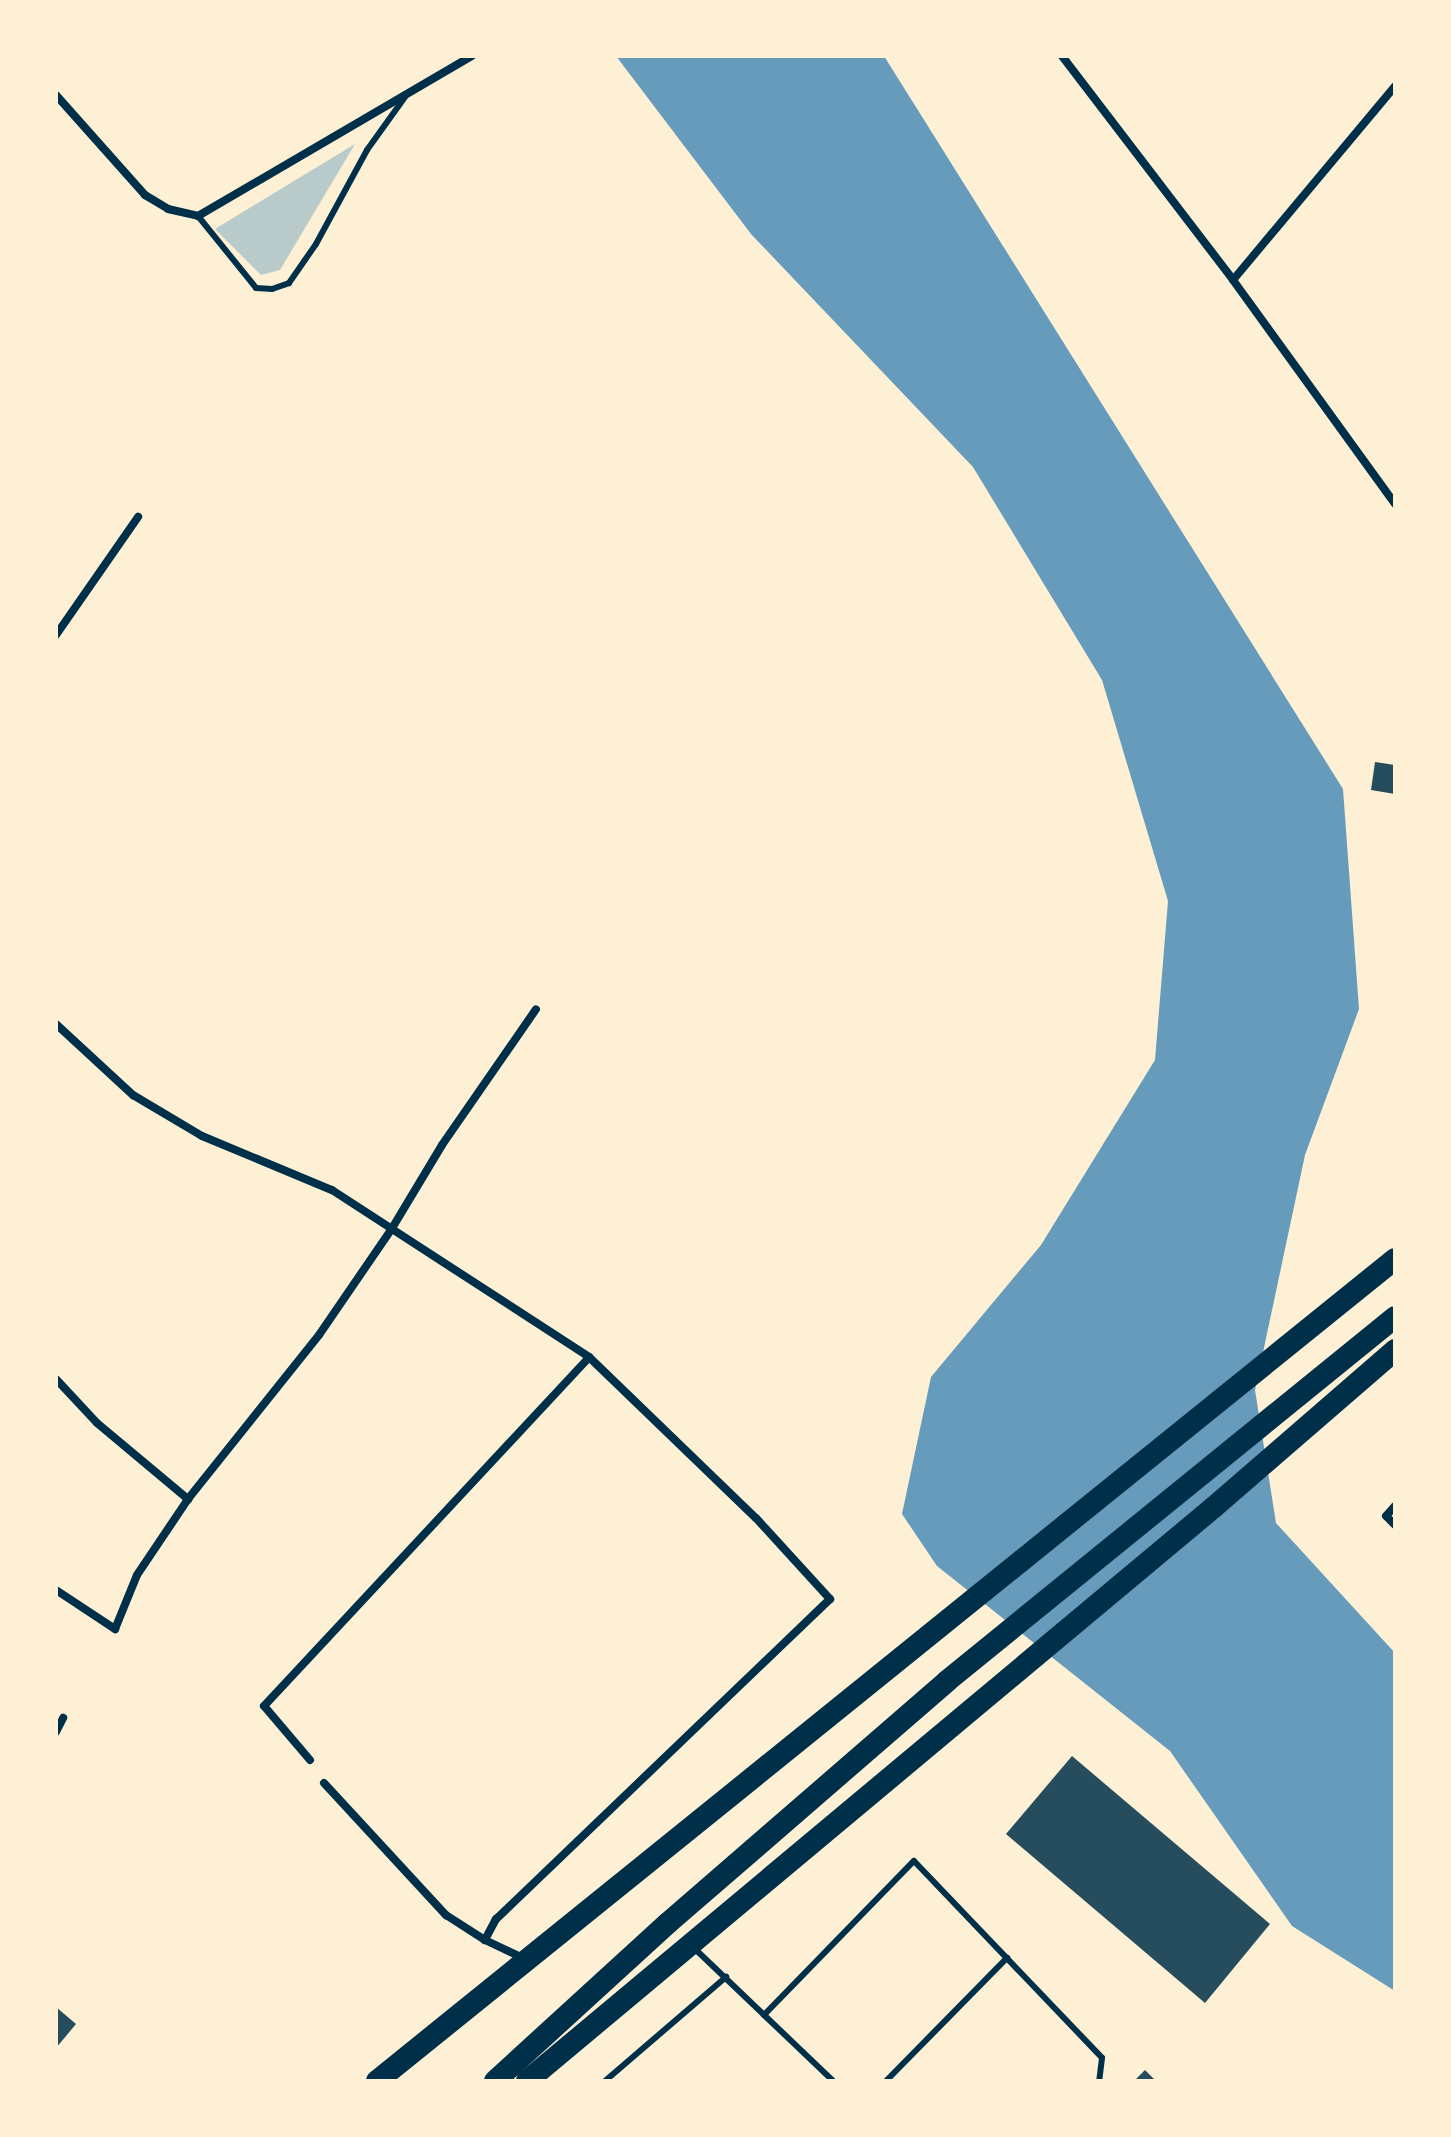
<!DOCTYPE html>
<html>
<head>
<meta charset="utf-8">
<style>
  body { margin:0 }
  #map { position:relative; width:1451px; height:2137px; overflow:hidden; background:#fdf0d5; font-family:"Titillium Web",sans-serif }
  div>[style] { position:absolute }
  .green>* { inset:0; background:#b9caca }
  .water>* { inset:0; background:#669bbc }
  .building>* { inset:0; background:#264d5e }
  .service>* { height:6px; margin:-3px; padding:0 3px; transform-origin:3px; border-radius:3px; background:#003049 }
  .minor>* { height:8px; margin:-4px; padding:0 4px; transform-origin:4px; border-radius:4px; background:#003049 }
  .trunk>* { height:22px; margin:-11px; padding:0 11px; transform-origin:11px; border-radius:11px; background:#003049 }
  span { translate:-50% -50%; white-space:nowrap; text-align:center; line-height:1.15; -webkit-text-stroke:8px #fdf0d5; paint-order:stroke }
  .frame { position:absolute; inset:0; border:58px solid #fdf0d5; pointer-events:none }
</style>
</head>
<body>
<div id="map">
  <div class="green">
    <i style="clip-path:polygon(355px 144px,280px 270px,261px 275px,215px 229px)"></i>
  </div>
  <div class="water">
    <i style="clip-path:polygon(616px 56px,884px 56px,1343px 789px,1359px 1009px,1305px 1155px,1255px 1390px,1276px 1523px,1395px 1653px,1395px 1991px,1292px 1926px,1170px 1751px,937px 1566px,902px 1514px,931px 1377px,1041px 1245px,1155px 1060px,1168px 901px,1102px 680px,973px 467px,751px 234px)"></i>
  </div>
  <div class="building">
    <i style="clip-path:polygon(1375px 762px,1395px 765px,1395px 794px,1371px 790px)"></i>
    <i style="clip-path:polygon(1072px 1756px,1270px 1924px,1205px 2003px,1006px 1834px)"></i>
    <i style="clip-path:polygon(56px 2007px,76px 2024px,56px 2048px)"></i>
    <i style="clip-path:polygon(1145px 2070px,1156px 2081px,1134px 2081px)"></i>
  </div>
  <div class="service">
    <i style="left:198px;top:216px;width:92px;rotate:51.1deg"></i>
    <i style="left:256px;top:288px;width:16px;rotate:4deg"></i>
    <i style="left:272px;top:289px;width:18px;rotate:-19deg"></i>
    <i style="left:289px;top:283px;width:47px;rotate:-55.3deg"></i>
    <i style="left:316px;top:244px;width:107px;rotate:-61.5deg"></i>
    <i style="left:367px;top:150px;width:65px;rotate:-54.4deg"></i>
    <i style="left:694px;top:1948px;width:192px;rotate:43.7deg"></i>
    <i style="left:764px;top:2015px;width:215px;rotate:-45.8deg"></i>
    <i style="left:914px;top:1861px;width:272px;rotate:46.3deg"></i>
    <i style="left:1102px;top:2058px;width:23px;rotate:97deg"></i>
    <i style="left:605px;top:2081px;width:160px;rotate:-40.7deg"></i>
    <i style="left:886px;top:2081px;width:173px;rotate:-45.5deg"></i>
  </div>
  <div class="minor">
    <i style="left:1062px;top:56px;width:282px;rotate:52.6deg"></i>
    <i style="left:1233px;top:280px;width:276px;rotate:54.1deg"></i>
    <i style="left:56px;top:95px;width:134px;rotate:48.3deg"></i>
    <i style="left:145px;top:195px;width:27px;rotate:31deg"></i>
    <i style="left:168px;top:209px;width:31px;rotate:13deg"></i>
    <i style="left:198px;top:216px;width:317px;rotate:-30.3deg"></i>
    <i style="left:1233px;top:280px;width:253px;rotate:-50.1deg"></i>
    <i style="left:56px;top:635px;width:144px;rotate:-55.2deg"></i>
    <i style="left:56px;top:1024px;width:105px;rotate:42.7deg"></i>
    <i style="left:133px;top:1095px;width:80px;rotate:30.7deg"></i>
    <i style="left:202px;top:1136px;width:141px;rotate:22.6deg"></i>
    <i style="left:332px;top:1190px;width:306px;rotate:33deg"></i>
    <i style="left:589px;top:1357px;width:232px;rotate:44deg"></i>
    <i style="left:756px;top:1518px;width:110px;rotate:47.6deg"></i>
    <i style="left:830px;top:1599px;width:463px;rotate:136.2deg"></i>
    <i style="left:496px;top:1919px;width:24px;rotate:118deg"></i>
    <i style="left:56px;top:1379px;width:60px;rotate:47deg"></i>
    <i style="left:97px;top:1423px;width:119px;rotate:39.9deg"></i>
    <i style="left:1395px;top:1506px;width:13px;rotate:132deg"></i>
    <i style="left:1386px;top:1516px;width:13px;rotate:45deg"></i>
    <i style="left:56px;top:1590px;width:71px;rotate:33.5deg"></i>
    <i style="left:115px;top:1629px;width:58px;rotate:-67.8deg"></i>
    <i style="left:137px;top:1575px;width:92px;rotate:-56.1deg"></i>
    <i style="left:188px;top:1499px;width:210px;rotate:-51.4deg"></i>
    <i style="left:319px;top:1335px;width:127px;rotate:-55.6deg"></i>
    <i style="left:391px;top:1230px;width:99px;rotate:-59deg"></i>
    <i style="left:442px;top:1145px;width:165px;rotate:-55.3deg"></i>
    <i style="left:56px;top:1732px;width:16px;rotate:-63deg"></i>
    <i style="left:310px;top:1760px;width:71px;rotate:-130.4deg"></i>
    <i style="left:264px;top:1706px;width:477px;rotate:-47deg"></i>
    <i style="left:324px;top:1783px;width:180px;rotate:47.3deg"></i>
    <i style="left:446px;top:1915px;width:46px;rotate:32.7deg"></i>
    <i style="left:485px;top:1940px;width:44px;rotate:25.4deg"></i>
  </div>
  <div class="trunk">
    <i style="left:377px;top:2081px;width:1308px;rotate:-38.92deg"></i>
    <i style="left:495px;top:2081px;width:234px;rotate:-42.4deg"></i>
    <i style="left:668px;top:1923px;width:369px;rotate:-40.9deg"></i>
    <i style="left:947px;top:1681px;width:577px;rotate:-39.09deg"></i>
    <i style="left:527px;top:2081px;width:895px;rotate:-39.88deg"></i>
    <i style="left:1214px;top:1507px;width:240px;rotate:-40.9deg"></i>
  </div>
  <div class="frame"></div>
</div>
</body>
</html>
